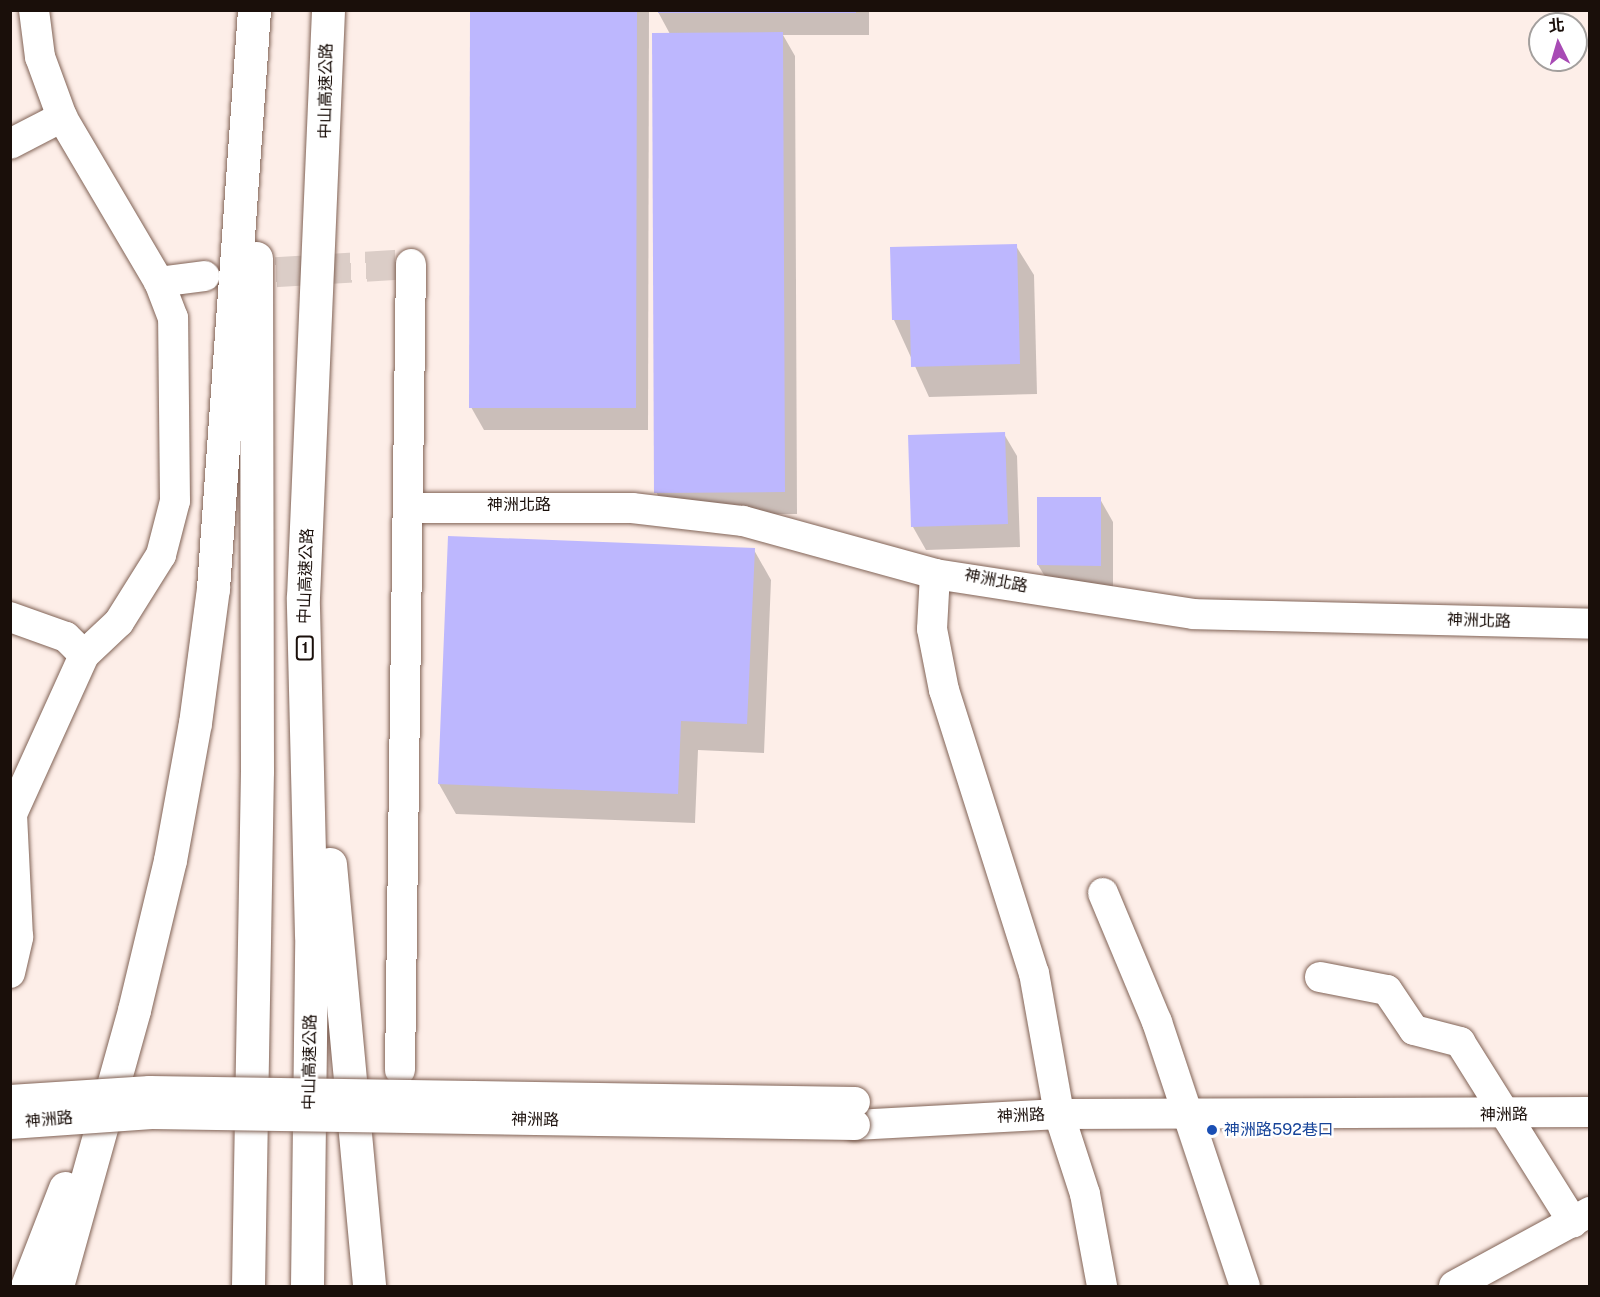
<!DOCTYPE html>
<html>
<head>
<meta charset="utf-8">
<style>
  body { margin:0 }
  #map { position:relative; width:1600px; height:1297px; overflow:hidden; background:#fdeee8; font-family:"Public Sans","Noto Sans TC",sans-serif }
  div>[style] { position:absolute }
  .shadow>* { inset:0; background:#0003 }
  .building>* { inset:0; background:#bdb7fe }
  .minor-tunnel>* { height:30px; margin-top:-15px; transform-origin:0; background:repeating-linear-gradient(90deg,#dbcdc7 0 30px,transparent 0 45px) }
  .roads { filter:drop-shadow(0 0 2px #816356) drop-shadow(0 0 2px #816356) }
  .minor>* { height:30px; margin:-15px; padding:0 15px; transform-origin:15px; border-radius:15px; background:#fff }
  .highway>* { height:33px; margin:-16.5px; padding:0 16.5px; transform-origin:16.5px; border-radius:16.5px; background:#fff }
  .bridges { filter:drop-shadow(0 0 2px #816356) drop-shadow(0 0 2px #816356) }
  .minor-bridge>* { height:30px; margin:-15px; padding:0 15px; transform-origin:15px; border-radius:15px; background:#fff }
  .dots>* { width:16px; height:16px; translate:-50% -50%; box-sizing:border-box; border:3px solid #fff; border-radius:50% }
  span { translate:-50% -50%; white-space:nowrap; text-align:center; line-height:1.15; -webkit-text-stroke:4.5px #fff; paint-order:stroke }
  .shield-label span { padding:2px 4px; background:#fff; border:2px solid; border-radius:4px; -webkit-text-stroke-width:0 }
  .shield-label { font-size:15px; color:#1a0f0a; font-weight:700 }
  .street-label { font-size:16px; color:#1a0f0a }
  .transit-label { font-size:16px; color:#164399 }
  .left { translate:0 -50%; text-align:left }
  .frame { position:absolute; inset:0; border:12px solid #1a0f0a; pointer-events:none }
  .north { position:absolute; left:1528px; top:12px; width:60px; height:60px; box-sizing:border-box; background:#fff; border:2px solid #a39f9d; border-radius:50%; rotate:355deg; font-size:16px; font-weight:700; line-height:24px; text-align:center; color:#1a0f0a }
  .north::after { content:''; display:block; margin:auto; width:21px; height:27px; background:#a84bb5; clip-path:polygon(50% 0,100% 100%,50% 72%,0 100%) }
</style>
</head>
<body>
<div id="map">
  <div class="shadow">
    <i style="clip-path:polygon(472px 10px,649px 10px,648px 430px,484px 430px,471px 407px)"></i>
    <i style="clip-path:polygon(657px 10px,869px 10px,869px 35px,783px 35px,795px 56px,797px 514px,669px 515px,656px 492px,670px 34px)"></i>
    <i style="clip-path:polygon(1016px 246px,1034px 275px,1037px 394px,929px 397px,894px 320px)"></i>
    <i style="clip-path:polygon(1004px 434px,1017px 456px,1020px 547px,926px 550px,913px 527px,909px 437px)"></i>
    <i style="clip-path:polygon(1039px 499px,1100px 499px,1113px 522px,1113px 588px,1052px 588px,1038px 565px)"></i>
    <i style="clip-path:polygon(754px 550px,771px 580px,764px 753px,698px 750px,695px 823px,456px 814px,439px 784px)"></i>
  </div>
  <div class="building">
    <i style="clip-path:polygon(470px 10px,637px 10px,636px 408px,469px 408px)"></i>
    <i style="clip-path:polygon(658px 10px,856px 10px,856px 13px,658px 13px)"></i>
    <i style="clip-path:polygon(783px 32px,785px 492px,654px 493px,652px 33px)"></i>
    <i style="clip-path:polygon(1017px 244px,1020px 364px,911px 367px,910px 320px,892px 320px,890px 247px)"></i>
    <i style="clip-path:polygon(1005px 432px,1008px 524px,911px 527px,908px 435px)"></i>
    <i style="clip-path:polygon(1037px 497px,1101px 497px,1101px 566px,1037px 565px)"></i>
    <i style="clip-path:polygon(448px 536px,755px 548px,747px 724px,681px 721px,678px 794px,438px 784px)"></i>
  </div>
  <div class="minor-tunnel">
    <i style="left:231px;top:275px;width:180px;rotate:-3.5deg"></i>
  </div>
  <div class="roads">
    <div class="minor">
      <i style="left:10px;top:144px;width:59px;rotate:-27.4deg"></i>
      <i style="left:159px;top:282px;width:46px;rotate:-7.4deg"></i>
      <i style="left:408px;top:508px;width:224px"></i>
      <i style="left:632px;top:508px;width:112px;rotate:6.7deg"></i>
      <i style="left:743px;top:521px;width:199px;rotate:15.4deg"></i>
      <i style="left:935px;top:574px;width:261px;rotate:8.8deg"></i>
      <i style="left:1193px;top:614px;width:397px;rotate:1.4deg"></i>
      <i style="left:935px;top:574px;width:55px;rotate:93.1deg"></i>
      <i style="left:932px;top:629px;width:62px;rotate:78.9deg"></i>
      <i style="left:944px;top:690px;width:297px;rotate:72.4deg"></i>
      <i style="left:1034px;top:973px;width:143px;rotate:79.9deg"></i>
      <i style="left:1059px;top:1114px;width:84px;rotate:72deg"></i>
      <i style="left:1085px;top:1194px;width:94px;rotate:79.5deg"></i>
      <i style="left:10px;top:617px;width:59px;rotate:19.7deg"></i>
      <i style="left:66px;top:637px;width:25px;rotate:45deg"></i>
      <i style="left:1103px;top:893px;width:140px;rotate:67.3deg"></i>
      <i style="left:1157px;top:1022px;width:278px;rotate:71.6deg"></i>
      <i style="left:10px;top:973px;width:37px;rotate:-77deg"></i>
      <i style="left:18px;top:937px;width:123px;rotate:-92.8deg"></i>
      <i style="left:12px;top:814px;width:175px;rotate:-65.6deg"></i>
      <i style="left:84px;top:655px;width:48px;rotate:-43.3deg"></i>
      <i style="left:119px;top:622px;width:79px;rotate:-57.9deg"></i>
      <i style="left:161px;top:555px;width:56px;rotate:-75.5deg"></i>
      <i style="left:175px;top:501px;width:183px;rotate:-90.6deg"></i>
      <i style="left:173px;top:318px;width:39px;rotate:-111deg"></i>
      <i style="left:159px;top:282px;width:191px;rotate:-120.5deg"></i>
      <i style="left:62px;top:117px;width:64px;rotate:-110.1deg"></i>
      <i style="left:40px;top:57px;width:47px;rotate:-97.3deg"></i>
      <i style="left:1320px;top:977px;width:68px;rotate:11deg"></i>
      <i style="left:1387px;top:990px;width:48px;rotate:56deg"></i>
      <i style="left:1414px;top:1030px;width:48px;rotate:14.6deg"></i>
      <i style="left:1460px;top:1042px;width:213px;rotate:57.9deg"></i>
      <i style="left:400px;top:1070px;width:806px;rotate:-89.22deg"></i>
      <i style="left:855px;top:1125px;width:204px;rotate:-3.1deg"></i>
      <i style="left:1059px;top:1114px;width:531px;rotate:-0.22deg"></i>
      <i style="left:1454px;top:1286px;width:155px;rotate:-28.6deg"></i>
    </div>
    <div class="highway">
      <i style="left:330px;top:864px;width:424px;rotate:84.7deg"></i>
      <i style="left:27px;top:1286px;width:105px;rotate:-68.8deg"></i>
      <i style="left:57px;top:1286px;width:287px;rotate:-74.4deg"></i>
      <i style="left:134px;top:1010px;width:154px;rotate:-76.5deg"></i>
      <i style="left:170px;top:860px;width:139px;rotate:-79.7deg"></i>
      <i style="left:195px;top:723px;width:136px;rotate:-82.4deg"></i>
      <i style="left:213px;top:588px;width:579px;rotate:-85.94deg"></i>
      <i style="left:248px;top:1286px;width:515px;rotate:-89deg"></i>
      <i style="left:257px;top:771px;width:513px;rotate:-90.11deg"></i>
      <i style="left:307px;top:1286px;width:351px;rotate:-89.3deg"></i>
      <i style="left:311px;top:935px;width:338px;rotate:-91.4deg"></i>
      <i style="left:303px;top:597px;width:588px;rotate:-87.56deg"></i>
    </div>
  </div>
  <div class="bridges">
    <div class="minor-bridge">
      <i style="left:10px;top:1100px;width:140px;rotate:-3.7deg"></i>
      <i style="left:150px;top:1091px;width:705px;rotate:0.89deg"></i>
      <i style="left:10px;top:1124px;width:142px;rotate:-4deg"></i>
      <i style="left:152px;top:1114px;width:703px;rotate:0.9deg"></i>
    </div>
  </div>
  <div class="dots">
    <i style="left:1212px;top:1130px;background:#1a4fb4"></i>
  </div>
  <div class="shield-label">
    <span style="left:305px;top:648px">1</span>
  </div>
  <div class="street-label">
    <span style="left:326px;top:91px;rotate:-89deg">中山高速公路</span>
    <span style="left:519px;top:505px">神洲北路</span>
    <span style="left:306px;top:576px;rotate:-88deg">中山高速公路</span>
    <span style="left:996px;top:581px;rotate:11deg">神洲北路</span>
    <span style="left:1479px;top:621px;rotate:2deg">神洲北路</span>
    <span style="left:310px;top:1062px;rotate:-89deg">中山高速公路</span>
    <span style="left:1504px;top:1115px;rotate:-1deg">神洲路</span>
    <span style="left:1021px;top:1116px;rotate:-3deg">神洲路</span>
    <span style="left:49px;top:1120px;rotate:-5deg">神洲路</span>
    <span style="left:535px;top:1120px;rotate:1deg">神洲路</span>
  </div>
  <div class="transit-label">
    <span class="left" style="left:1224px;top:1130px">神洲路592巷口</span>
  </div>
  <div class="frame"></div>
  <div class="north">北</div>
</div>
</body>
</html>
